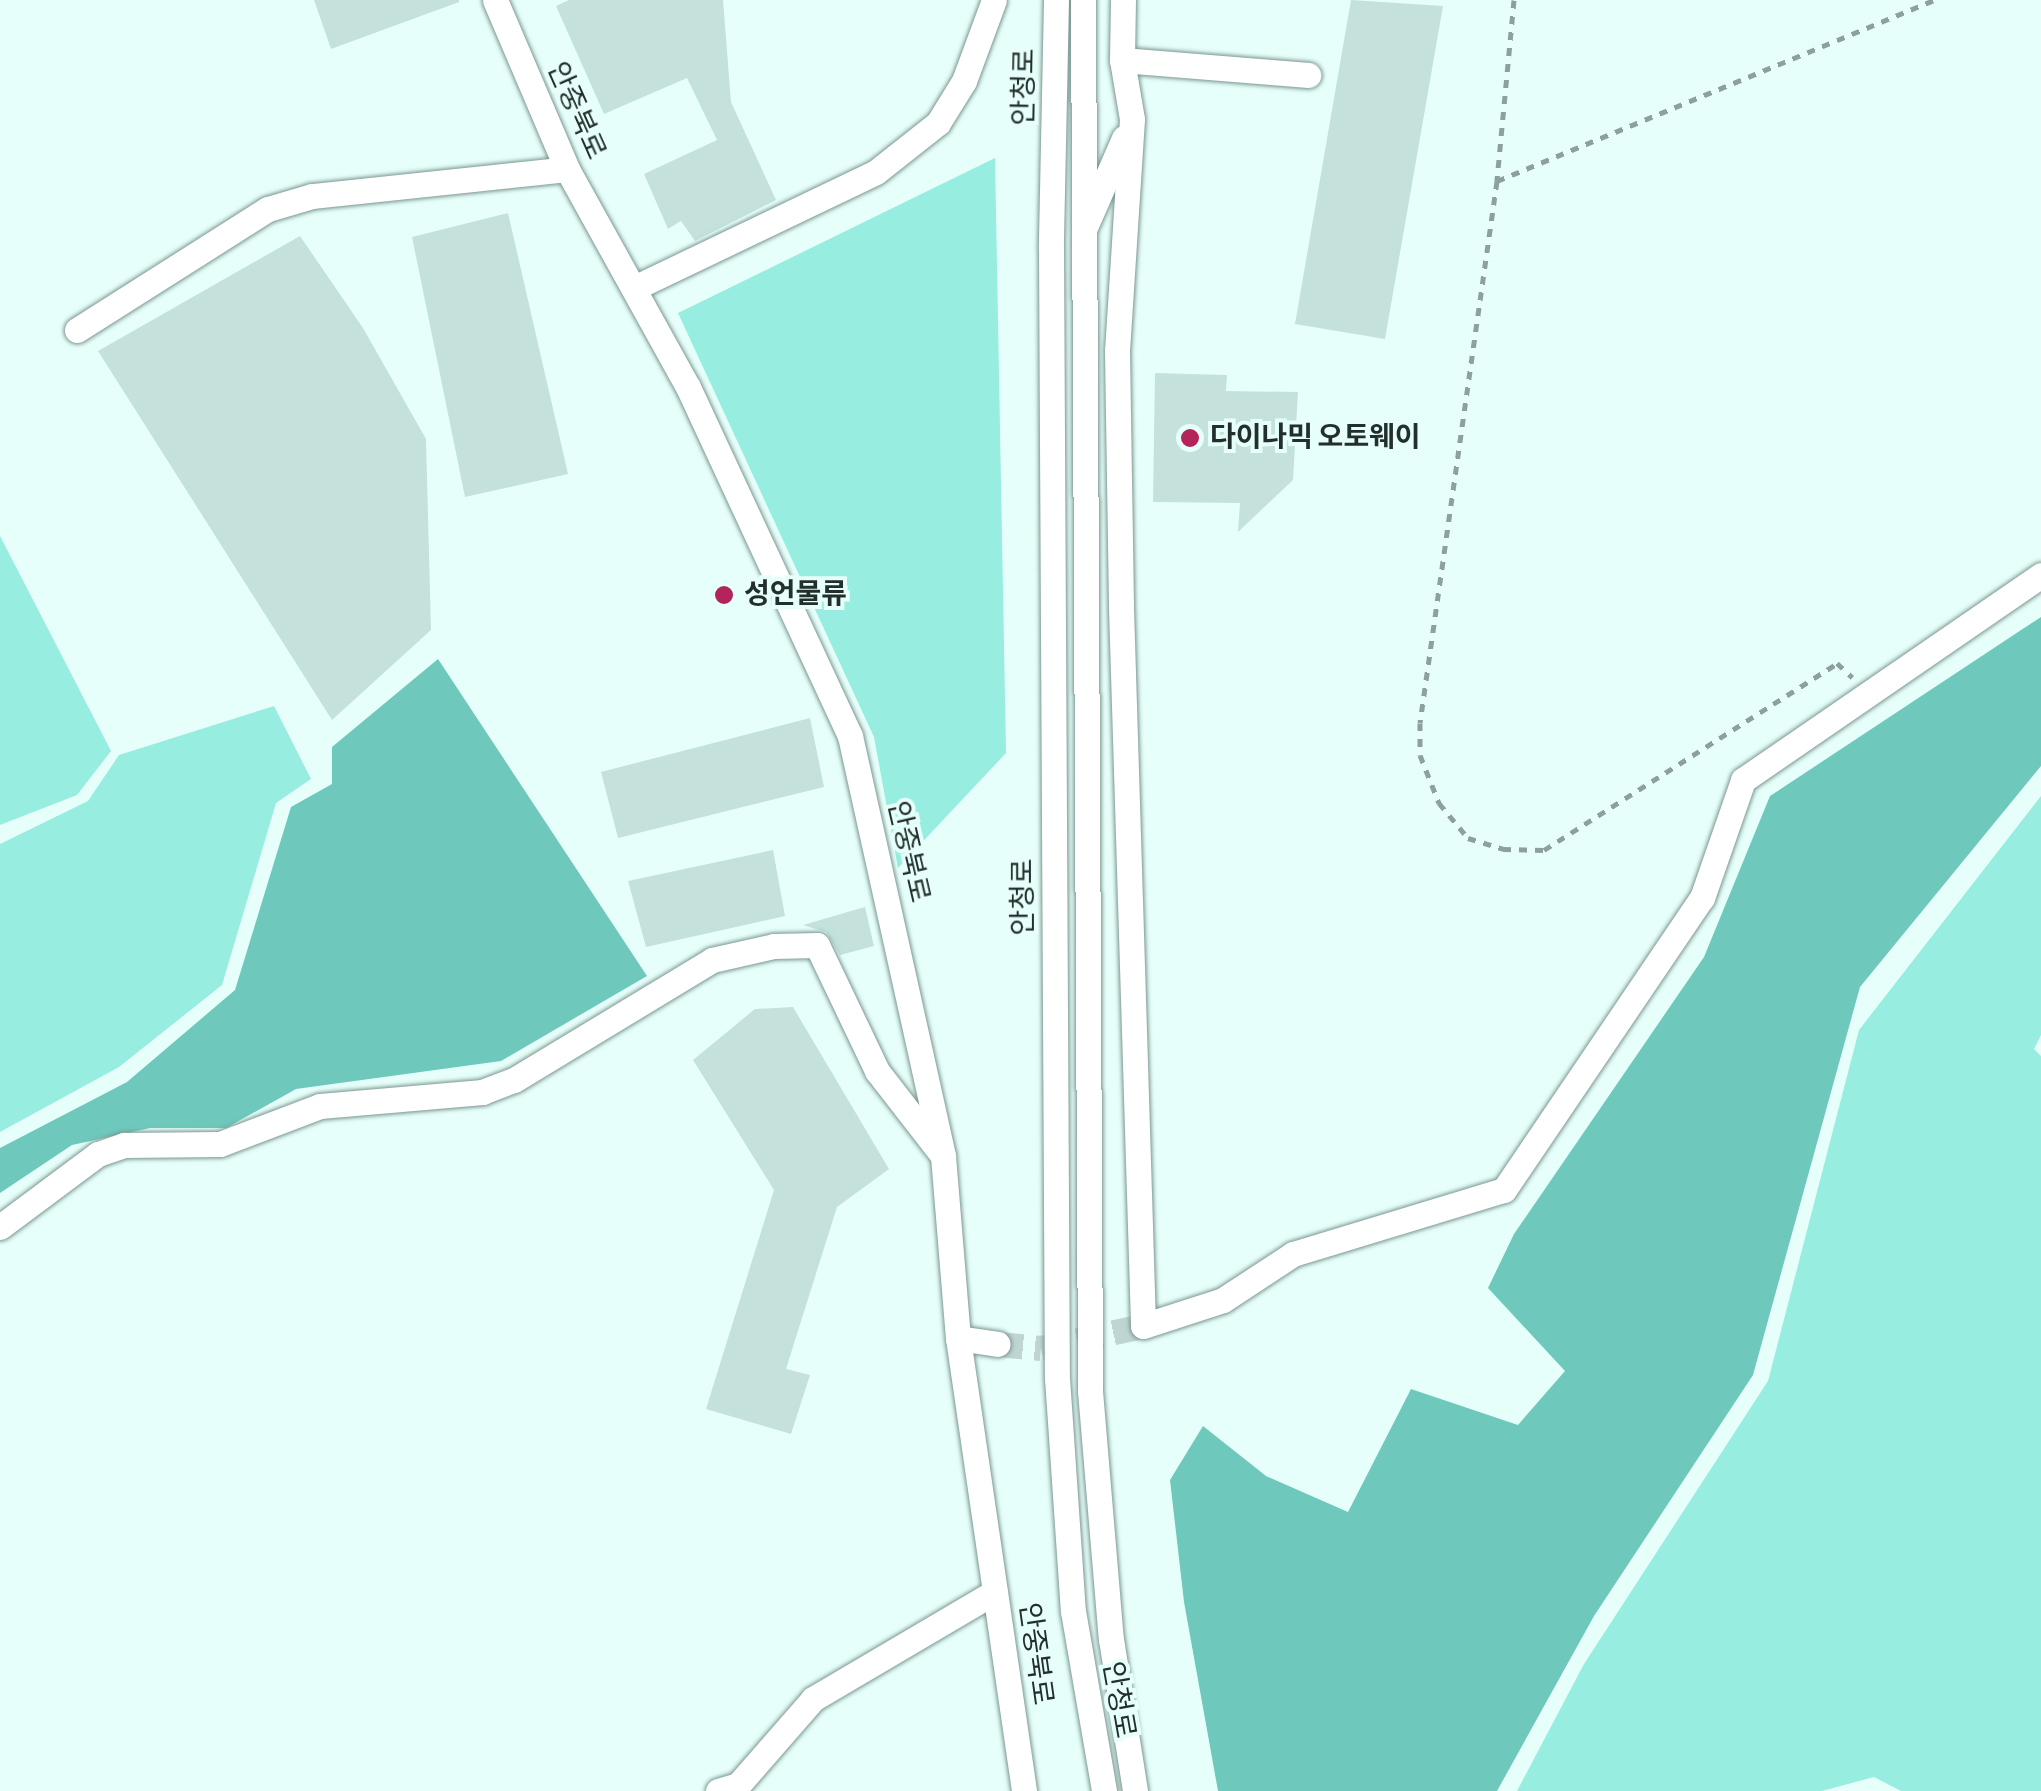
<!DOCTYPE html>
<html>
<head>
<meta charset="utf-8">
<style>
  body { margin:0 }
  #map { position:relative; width:2041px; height:1791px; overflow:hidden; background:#e7fffa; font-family:"Sofia Sans Condensed","Noto Sans KR",sans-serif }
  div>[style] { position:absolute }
  .green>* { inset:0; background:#96ede0 }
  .forest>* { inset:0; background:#6ec9bc }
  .building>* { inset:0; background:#c4e1dc }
  .minor-tunnel>* { height:25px; margin-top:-12.5px; transform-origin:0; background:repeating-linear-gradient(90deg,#c0d5d1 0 25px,transparent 0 37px) }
  .path>* { height:5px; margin-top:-2.5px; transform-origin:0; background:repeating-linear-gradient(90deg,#8ea09d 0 8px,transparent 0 16px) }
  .roads { filter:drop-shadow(0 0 2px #7b9792) drop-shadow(0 0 2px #7b9792) }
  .minor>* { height:25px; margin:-12.5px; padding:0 12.5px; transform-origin:12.5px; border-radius:12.5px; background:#fff }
  .dots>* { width:28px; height:28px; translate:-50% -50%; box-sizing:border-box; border:5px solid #e7fffa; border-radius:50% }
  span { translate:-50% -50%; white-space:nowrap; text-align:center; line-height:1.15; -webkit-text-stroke:8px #e7fffa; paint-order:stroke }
  .street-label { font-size:28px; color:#232f2d }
  .poi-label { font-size:28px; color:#232f2d; font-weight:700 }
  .left { translate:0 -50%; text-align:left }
</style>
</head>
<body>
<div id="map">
  <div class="green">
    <i style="clip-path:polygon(995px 158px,1006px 753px,898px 868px,874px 737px,678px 313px)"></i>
    <i style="clip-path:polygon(0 536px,111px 751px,77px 795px,0 825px)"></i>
    <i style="clip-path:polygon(274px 706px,311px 779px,276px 803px,222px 985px,119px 1067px,0 1132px,0 844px,88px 801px,119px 755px)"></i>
    <i style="clip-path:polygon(2041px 796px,2041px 1035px,2034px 1049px,2041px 1056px,2041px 1791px,1901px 1791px,1874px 1777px,1822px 1791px,1517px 1791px,1584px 1664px,1768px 1381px,1859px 1030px)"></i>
  </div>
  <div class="forest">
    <i style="clip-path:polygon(2041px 617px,2041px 766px,1860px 987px,1753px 1375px,1594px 1616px,1497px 1791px,1218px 1791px,1184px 1602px,1170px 1480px,1203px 1426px,1266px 1476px,1348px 1512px,1411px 1389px,1518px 1425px,1565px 1371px,1488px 1288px,1514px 1234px,1704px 957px,1770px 796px)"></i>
    <i style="clip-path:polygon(438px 659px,647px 976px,501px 1061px,296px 1089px,226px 1128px,150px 1128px,72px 1145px,0 1193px,0 1148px,127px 1082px,235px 990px,291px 807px,332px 784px,332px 747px)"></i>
  </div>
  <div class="building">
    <i style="clip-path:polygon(314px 0,459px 0,459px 2px,331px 49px)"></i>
    <i style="clip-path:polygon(569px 0,723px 0,731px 102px,776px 200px,695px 241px,681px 221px,668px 229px,644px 174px,717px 140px,687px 78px,604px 114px,556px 6px)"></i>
    <i style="clip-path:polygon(1351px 0,1443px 6px,1385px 339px,1295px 324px)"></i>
    <i style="clip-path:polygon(508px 213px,568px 474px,465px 497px,412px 237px)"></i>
    <i style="clip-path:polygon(300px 236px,363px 328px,426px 439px,431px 630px,332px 720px,98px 351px)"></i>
    <i style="clip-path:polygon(1155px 373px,1227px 375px,1226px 391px,1298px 392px,1293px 480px,1238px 532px,1240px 503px,1153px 502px)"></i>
    <i style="clip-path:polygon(810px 718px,824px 787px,618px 838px,601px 772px)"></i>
    <i style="clip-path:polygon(773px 850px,785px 916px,646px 947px,628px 881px)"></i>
    <i style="clip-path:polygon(865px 907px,874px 946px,840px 955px,826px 932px,803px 925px)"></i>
    <i style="clip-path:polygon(793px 1007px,889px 1169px,837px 1207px,786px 1369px,810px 1375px,791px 1434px,706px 1409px,774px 1190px,693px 1060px,755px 1009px)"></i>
  </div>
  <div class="minor-tunnel">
    <i style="left:998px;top:1344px;width:43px;rotate:5.3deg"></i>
    <i style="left:1041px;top:1348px;width:104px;rotate:-12.2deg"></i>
  </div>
  <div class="path">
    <i style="left:1514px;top:0;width:182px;rotate:95.4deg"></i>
    <i style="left:1497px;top:181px;width:547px;rotate:98.09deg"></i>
    <i style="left:1420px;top:723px;width:32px;rotate:90deg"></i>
    <i style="left:1420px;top:755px;width:52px;rotate:68.4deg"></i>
    <i style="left:1439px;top:803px;width:45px;rotate:50.4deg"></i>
    <i style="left:1468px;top:838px;width:37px;rotate:17deg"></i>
    <i style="left:1503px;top:849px;width:41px;rotate:1.4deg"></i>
    <i style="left:1544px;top:850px;width:348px;rotate:-32.5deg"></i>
    <i style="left:1837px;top:663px;width:21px;rotate:43deg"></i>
    <i style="left:1497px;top:181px;width:472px;rotate:-22.5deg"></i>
  </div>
  <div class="roads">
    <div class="minor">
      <i style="left:495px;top:0;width:184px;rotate:66.9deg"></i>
      <i style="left:567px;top:169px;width:249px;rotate:61deg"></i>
      <i style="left:688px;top:387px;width:385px;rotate:65.1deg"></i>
      <i style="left:850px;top:736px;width:430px;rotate:77.5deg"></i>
      <i style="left:943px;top:1156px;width:183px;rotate:85.3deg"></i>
      <i style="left:958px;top:1338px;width:458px;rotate:81.7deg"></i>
      <i style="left:1056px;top:0;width:248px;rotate:91.2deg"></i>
      <i style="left:1051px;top:248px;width:1130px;rotate:89.7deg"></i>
      <i style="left:1057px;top:1378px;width:234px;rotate:86.1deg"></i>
      <i style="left:1073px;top:1611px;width:183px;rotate:80.2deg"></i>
      <i style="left:1083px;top:0;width:1391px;rotate:89.71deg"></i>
      <i style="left:1090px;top:1391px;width:249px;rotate:85.2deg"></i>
      <i style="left:1111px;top:1639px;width:154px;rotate:81deg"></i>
      <i style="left:1123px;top:0;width:60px;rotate:91deg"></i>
      <i style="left:1122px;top:60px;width:60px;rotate:80.4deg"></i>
      <i style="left:1132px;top:119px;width:232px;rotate:93.7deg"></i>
      <i style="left:1117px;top:351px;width:257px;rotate:89.1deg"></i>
      <i style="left:1121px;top:608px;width:718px;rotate:88.24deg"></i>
      <i style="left:1143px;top:1326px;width:84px;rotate:-18deg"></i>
      <i style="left:1223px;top:1300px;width:84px;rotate:-33.3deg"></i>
      <i style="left:1293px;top:1254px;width:220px;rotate:-16.9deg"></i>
      <i style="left:1504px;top:1190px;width:353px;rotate:-55.9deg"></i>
      <i style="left:1702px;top:898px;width:125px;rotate:-70.8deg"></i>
      <i style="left:1743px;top:780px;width:362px;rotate:-34.5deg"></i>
      <i style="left:1122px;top:60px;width:187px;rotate:4.6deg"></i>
      <i style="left:1086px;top:225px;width:95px;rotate:-66.4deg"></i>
      <i style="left:634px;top:288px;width:268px;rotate:-25.6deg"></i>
      <i style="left:876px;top:172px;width:79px;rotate:-38.3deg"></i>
      <i style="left:938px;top:123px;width:49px;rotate:-58.2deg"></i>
      <i style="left:964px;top:81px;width:86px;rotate:-69.7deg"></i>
      <i style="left:77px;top:330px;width:226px;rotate:-32.4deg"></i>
      <i style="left:268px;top:209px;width:46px;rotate:-16.5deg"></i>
      <i style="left:312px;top:196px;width:256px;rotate:-6deg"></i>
      <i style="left:0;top:1227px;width:122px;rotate:-36.7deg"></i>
      <i style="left:98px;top:1154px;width:28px;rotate:-19deg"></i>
      <i style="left:124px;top:1145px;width:96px;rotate:-0.6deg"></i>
      <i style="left:220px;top:1144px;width:107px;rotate:-20.8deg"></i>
      <i style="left:320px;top:1106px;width:163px;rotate:-4.9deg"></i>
      <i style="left:482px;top:1092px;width:34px;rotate:-21deg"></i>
      <i style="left:514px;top:1080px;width:232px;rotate:-31.2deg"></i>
      <i style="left:712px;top:960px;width:64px;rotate:-12.7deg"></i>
      <i style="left:774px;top:946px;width:43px;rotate:-1.3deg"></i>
      <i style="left:817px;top:945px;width:140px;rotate:64.5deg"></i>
      <i style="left:877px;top:1071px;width:101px;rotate:52.2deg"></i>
      <i style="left:958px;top:1338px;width:40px;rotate:8.5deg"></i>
      <i style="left:718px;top:1791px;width:21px;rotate:-17deg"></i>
      <i style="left:738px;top:1785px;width:114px;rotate:-48.9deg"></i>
      <i style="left:813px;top:1699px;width:211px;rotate:-30.5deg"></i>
    </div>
  </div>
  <div class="dots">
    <i style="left:1190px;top:438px;background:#b2245b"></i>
    <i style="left:724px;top:595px;background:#b2245b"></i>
  </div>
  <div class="street-label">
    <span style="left:1025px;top:87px;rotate:-89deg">안청로</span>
    <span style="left:576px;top:111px;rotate:66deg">안중북로</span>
    <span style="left:908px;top:852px;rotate:77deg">안중북로</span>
    <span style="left:1024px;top:897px;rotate:-90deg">안청로</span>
    <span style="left:1035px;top:1654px;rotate:82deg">안중북로</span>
    <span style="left:1118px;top:1700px;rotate:80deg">안청로</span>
  </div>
  <div class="poi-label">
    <span class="left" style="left:1210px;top:438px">다이나믹 오토웨이</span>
    <span class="left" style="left:744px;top:595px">성언물류</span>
  </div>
</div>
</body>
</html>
